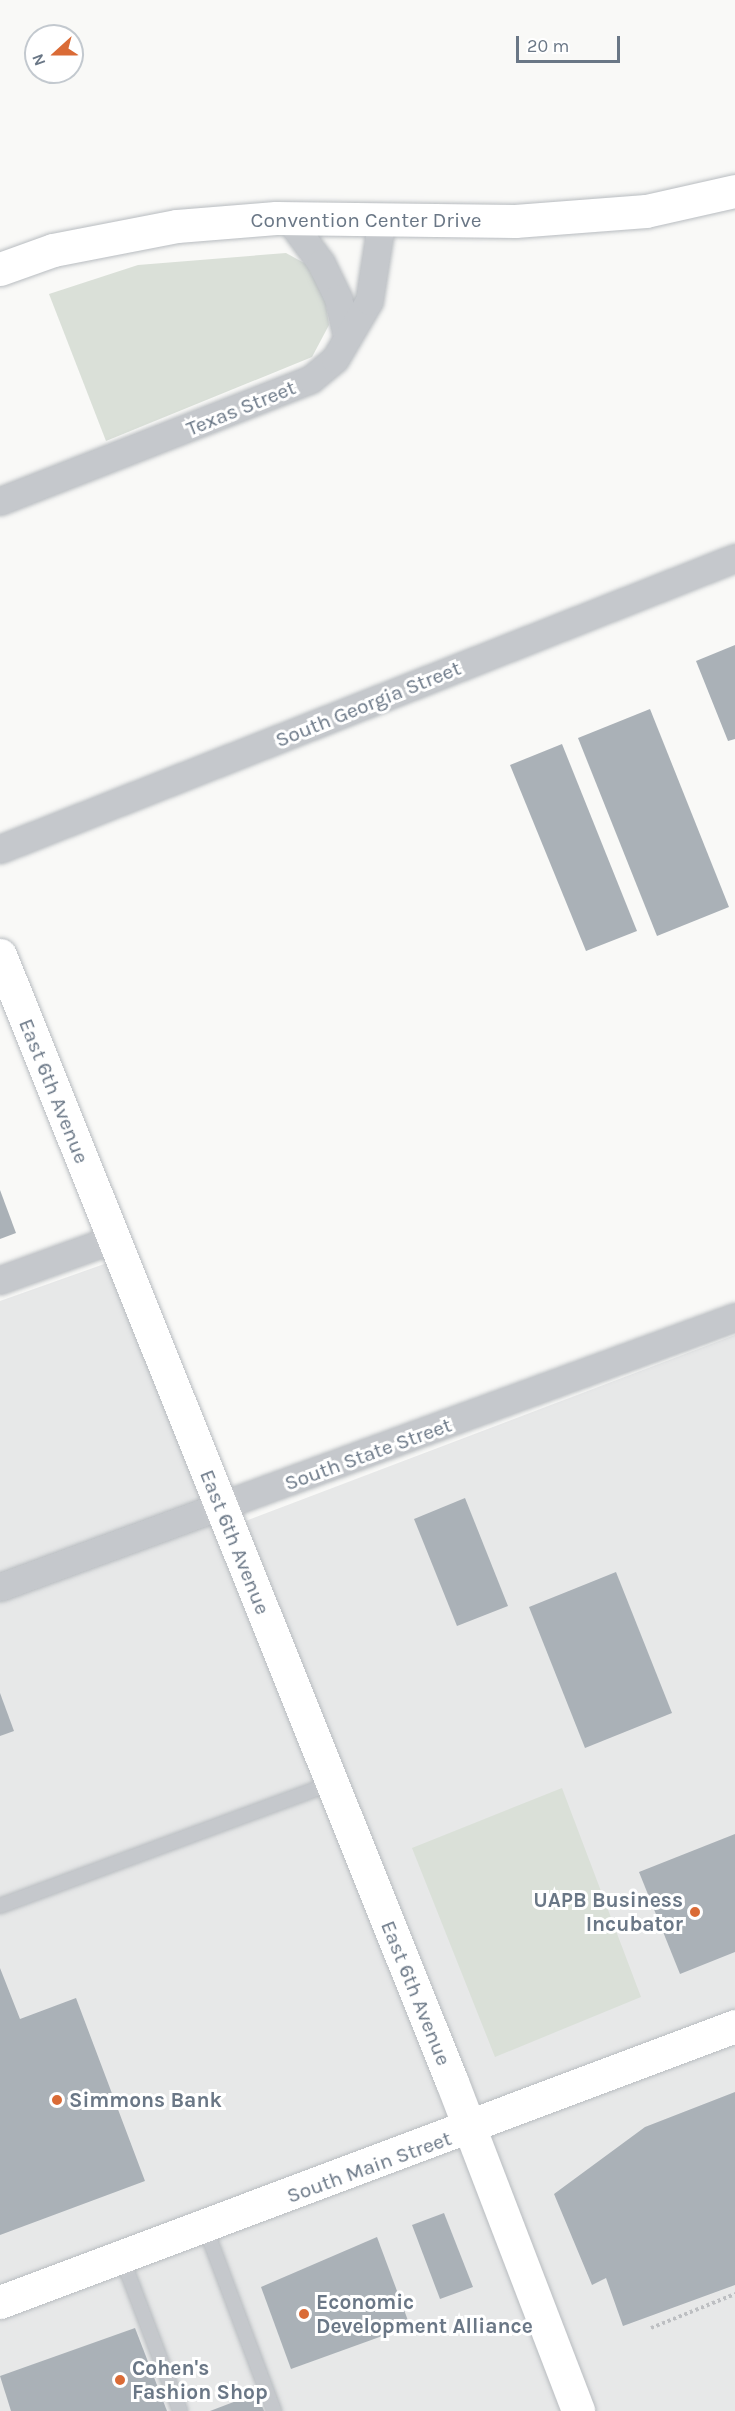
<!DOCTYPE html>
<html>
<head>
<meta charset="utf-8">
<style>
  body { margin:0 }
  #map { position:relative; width:735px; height:2411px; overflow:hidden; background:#f9f9f7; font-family:Karla,sans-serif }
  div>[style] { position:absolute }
  .built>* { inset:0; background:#e7e8e8 }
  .green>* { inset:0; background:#dae0d8 }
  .building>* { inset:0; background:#aab1b7 }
  .path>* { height:4px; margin-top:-2px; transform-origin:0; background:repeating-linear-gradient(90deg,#bdbfc2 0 3px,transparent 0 6px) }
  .roads { filter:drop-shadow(0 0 2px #b8bcc0) drop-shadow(0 0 2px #b8bcc0) }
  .lane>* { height:14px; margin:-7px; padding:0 7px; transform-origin:7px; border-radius:7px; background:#c5c8cc }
  .street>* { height:27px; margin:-13.5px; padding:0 13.5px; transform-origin:13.5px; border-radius:13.5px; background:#c5c8cc }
  .secondary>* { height:33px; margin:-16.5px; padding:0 16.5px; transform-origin:16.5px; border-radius:16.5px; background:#fff }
  .primary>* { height:33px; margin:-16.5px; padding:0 16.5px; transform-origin:16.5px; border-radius:16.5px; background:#fff }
  .dots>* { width:16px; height:16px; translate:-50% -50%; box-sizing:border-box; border:3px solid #fff; border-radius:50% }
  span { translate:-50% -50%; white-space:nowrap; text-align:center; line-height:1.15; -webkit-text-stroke:6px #fff; paint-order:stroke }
  .street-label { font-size:21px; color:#6a7786 }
  .poi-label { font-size:21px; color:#6a7786; font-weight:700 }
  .right { translate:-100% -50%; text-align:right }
  .left { translate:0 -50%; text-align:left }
  .north { position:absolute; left:24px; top:24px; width:60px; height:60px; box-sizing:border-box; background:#fff; border:2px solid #c3c9cf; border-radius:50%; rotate:249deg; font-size:16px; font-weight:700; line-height:24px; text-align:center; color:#6a7786 }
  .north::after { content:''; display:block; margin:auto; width:21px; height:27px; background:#da6b36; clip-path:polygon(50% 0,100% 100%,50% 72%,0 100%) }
  .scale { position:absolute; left:516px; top:36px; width:104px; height:27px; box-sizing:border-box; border:3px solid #6a7786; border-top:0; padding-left:8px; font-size:18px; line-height:21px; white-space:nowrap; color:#6a7786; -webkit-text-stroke:4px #fff; paint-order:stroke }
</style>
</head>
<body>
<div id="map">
  <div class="built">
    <i style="clip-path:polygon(107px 1263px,243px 1522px,735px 1335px,735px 2411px,0 2411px,0 1301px)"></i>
  </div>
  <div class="green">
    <i style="clip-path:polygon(286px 253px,306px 264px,325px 298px,329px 325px,312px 357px,106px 441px,49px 294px,138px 265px)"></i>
    <i style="clip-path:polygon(562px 1788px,641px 1997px,495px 2057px,412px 1848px)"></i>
  </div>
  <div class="building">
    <i style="clip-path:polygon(735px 645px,735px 739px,728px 741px,696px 661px)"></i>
    <i style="clip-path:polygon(650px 709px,729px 907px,657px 936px,578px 738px)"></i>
    <i style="clip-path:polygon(562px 744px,637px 931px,586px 951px,510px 765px)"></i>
    <i style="clip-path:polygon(0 1190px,16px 1233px,0 1239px)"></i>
    <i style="clip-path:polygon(465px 1498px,508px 1606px,457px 1626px,414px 1519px)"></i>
    <i style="clip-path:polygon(616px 1572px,672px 1713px,585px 1748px,529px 1607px)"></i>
    <i style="clip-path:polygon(0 1693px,14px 1731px,0 1736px)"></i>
    <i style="clip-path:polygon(735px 1834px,735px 1952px,680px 1974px,639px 1872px)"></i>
    <i style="clip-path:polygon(0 1968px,20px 2019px,76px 1998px,145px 2181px,0 2235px)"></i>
    <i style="clip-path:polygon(735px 2092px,735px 2285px,623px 2326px,606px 2278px,592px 2285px,554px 2194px,645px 2127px)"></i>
    <i style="clip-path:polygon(444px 2213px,473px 2287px,440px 2299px,412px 2225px)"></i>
    <i style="clip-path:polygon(377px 2237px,410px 2326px,291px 2369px,261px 2287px)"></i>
    <i style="clip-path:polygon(135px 2328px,167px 2411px,11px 2411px,0 2376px)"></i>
    <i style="clip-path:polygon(257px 2393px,264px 2411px,210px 2411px)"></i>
  </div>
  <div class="path">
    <i style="left:651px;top:2328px;width:91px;rotate:-22deg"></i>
  </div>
  <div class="roads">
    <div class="lane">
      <i style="left:0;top:1906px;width:354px;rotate:-20.3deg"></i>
      <i style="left:205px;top:2227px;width:197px;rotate:69.4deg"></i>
      <i style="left:122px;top:2258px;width:164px;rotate:69.2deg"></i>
    </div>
    <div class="street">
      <i style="left:288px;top:218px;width:56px;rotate:53.7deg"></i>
      <i style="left:321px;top:263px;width:39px;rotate:64deg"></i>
      <i style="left:338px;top:298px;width:40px;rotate:77deg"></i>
      <i style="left:0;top:501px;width:334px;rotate:-21.4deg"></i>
      <i style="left:311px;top:379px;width:31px;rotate:-40deg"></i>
      <i style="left:335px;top:359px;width:67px;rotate:-59.6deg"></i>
      <i style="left:369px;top:301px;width:84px;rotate:-81.1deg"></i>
      <i style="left:0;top:849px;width:791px;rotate:-21.6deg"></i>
      <i style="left:0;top:1280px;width:120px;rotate:-19.9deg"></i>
      <i style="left:0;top:1587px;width:783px;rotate:-20.17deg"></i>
    </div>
    <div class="secondary">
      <i style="left:0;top:955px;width:1214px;rotate:68.15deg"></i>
      <i style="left:452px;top:2082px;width:352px;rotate:69deg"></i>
      <i style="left:0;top:2302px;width:785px;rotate:-20.58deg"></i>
    </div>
    <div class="primary">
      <i style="left:0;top:269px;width:56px;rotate:-19.7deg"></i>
      <i style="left:53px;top:250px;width:126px;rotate:-11deg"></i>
      <i style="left:177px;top:226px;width:99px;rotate:-4.6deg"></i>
      <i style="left:276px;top:218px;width:239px;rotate:0.7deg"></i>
      <i style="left:515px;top:221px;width:131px;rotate:-4.4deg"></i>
      <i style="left:646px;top:211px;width:91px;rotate:-12.7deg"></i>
    </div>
  </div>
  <div class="dots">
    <i style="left:695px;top:1912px;background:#da6b36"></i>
    <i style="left:57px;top:2100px;background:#da6b36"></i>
    <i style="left:304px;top:2314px;background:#da6b36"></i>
    <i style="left:120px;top:2380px;background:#da6b36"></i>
  </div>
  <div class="street-label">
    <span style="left:366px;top:220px">Convention Center Drive</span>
    <span style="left:241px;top:408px;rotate:-22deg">Texas Street</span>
    <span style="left:368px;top:704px;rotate:-22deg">South Georgia Street</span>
    <span style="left:54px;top:1091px;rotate:68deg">East 6th Avenue</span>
    <span style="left:368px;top:1454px;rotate:-20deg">South State Street</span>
    <span style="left:235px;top:1542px;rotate:68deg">East 6th Avenue</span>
    <span style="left:416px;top:1993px;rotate:68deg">East 6th Avenue</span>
    <span style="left:369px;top:2167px;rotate:-20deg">South Main Street</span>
  </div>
  <div class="poi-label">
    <span class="right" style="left:683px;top:1912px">UAPB Business<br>Incubator</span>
    <span class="left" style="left:69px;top:2100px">Simmons Bank</span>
    <span class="left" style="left:316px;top:2314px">Economic<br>Development Alliance</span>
    <span class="left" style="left:132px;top:2380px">Cohen's<br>Fashion Shop</span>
  </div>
  <div class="north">N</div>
  <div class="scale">20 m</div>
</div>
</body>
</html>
